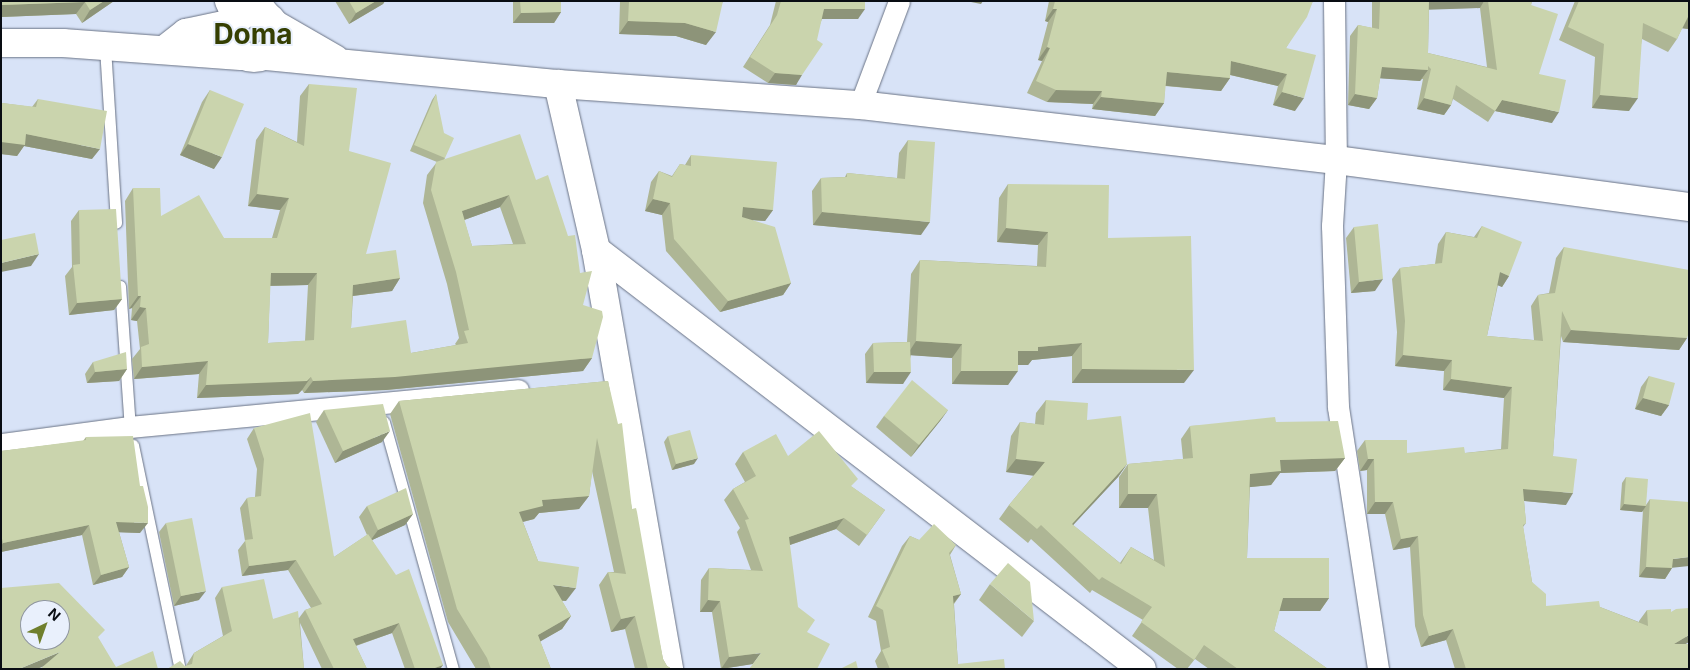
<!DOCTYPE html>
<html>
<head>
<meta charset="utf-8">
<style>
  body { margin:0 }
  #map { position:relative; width:1690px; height:670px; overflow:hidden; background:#d8e3f7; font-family:Inter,sans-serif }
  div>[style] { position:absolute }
  .roads { filter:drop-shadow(0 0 1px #6a7385) drop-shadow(0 0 1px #6a7385) }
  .lane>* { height:11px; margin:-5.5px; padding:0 5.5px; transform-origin:5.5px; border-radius:5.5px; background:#fff }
  .street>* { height:21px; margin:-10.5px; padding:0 10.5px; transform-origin:10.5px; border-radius:10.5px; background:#fff }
  .secondary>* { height:28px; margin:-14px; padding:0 14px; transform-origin:14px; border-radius:14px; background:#fff }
  .primary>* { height:28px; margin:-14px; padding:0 14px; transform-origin:14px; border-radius:14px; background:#fff }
  .primary>.ring { margin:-14px; padding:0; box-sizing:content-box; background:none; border:28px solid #fff; border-radius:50% }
  .wall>* { inset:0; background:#aeb695 }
  .shaded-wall>* { inset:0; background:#8d9479 }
  .building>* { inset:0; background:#cad4ad }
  span { translate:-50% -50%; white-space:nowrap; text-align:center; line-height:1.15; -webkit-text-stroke:4px #e9f0fc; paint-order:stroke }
  .town-label { font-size:28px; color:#353f02; font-weight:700 }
  .frame { position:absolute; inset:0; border:2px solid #090d13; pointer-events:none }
  .north { position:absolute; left:20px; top:600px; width:50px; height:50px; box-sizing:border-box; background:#e9f0fc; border:1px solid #8f959f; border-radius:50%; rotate:42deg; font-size:14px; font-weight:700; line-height:20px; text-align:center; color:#090d13 }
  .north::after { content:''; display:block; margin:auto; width:18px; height:22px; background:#6f7f2d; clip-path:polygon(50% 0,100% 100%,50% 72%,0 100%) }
</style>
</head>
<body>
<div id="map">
  <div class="roads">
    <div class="lane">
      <i style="left:105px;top:47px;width:176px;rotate:86.4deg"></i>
      <i style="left:120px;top:286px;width:144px;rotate:86deg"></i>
      <i style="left:384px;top:422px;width:256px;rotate:74.4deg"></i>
      <i style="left:133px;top:445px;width:229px;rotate:78.2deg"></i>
    </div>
    <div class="street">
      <i style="left:1334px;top:1px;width:159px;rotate:89.3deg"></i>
      <i style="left:1336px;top:160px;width:66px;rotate:93.5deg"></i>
      <i style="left:1332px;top:226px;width:181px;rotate:88.1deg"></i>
      <i style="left:1338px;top:407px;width:265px;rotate:81.3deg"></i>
      <i style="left:860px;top:105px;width:111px;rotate:-69.4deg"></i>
      <i style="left:1px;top:444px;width:129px;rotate:-7.6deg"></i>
      <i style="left:129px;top:427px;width:391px;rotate:-5.4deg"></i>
    </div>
    <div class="secondary">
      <i style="left:229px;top:1px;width:19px;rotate:65deg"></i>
      <i style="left:255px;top:1px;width:18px;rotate:52deg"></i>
      <i style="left:558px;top:84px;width:170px;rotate:77.1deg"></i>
      <i style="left:596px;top:250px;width:425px;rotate:80.1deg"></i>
      <i style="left:596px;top:250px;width:688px;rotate:37.5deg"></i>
    </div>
    <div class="primary">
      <i class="ring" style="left:231px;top:12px;width:18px;height:18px"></i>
      <i style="left:274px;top:24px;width:70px;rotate:29.8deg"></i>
      <i style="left:1px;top:43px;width:62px"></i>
      <i style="left:63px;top:43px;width:178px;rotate:4.2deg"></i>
      <i style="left:164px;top:50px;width:28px;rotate:-38deg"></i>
      <i style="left:186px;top:33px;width:48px;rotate:-12deg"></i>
      <i style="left:265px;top:56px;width:294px;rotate:5.5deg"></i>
      <i style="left:558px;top:84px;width:303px;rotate:4deg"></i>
      <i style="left:860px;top:105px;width:479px;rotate:6.6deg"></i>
      <i style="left:1336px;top:160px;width:356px;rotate:7.6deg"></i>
    </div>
  </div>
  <div class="wall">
    <i style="clip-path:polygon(1px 1px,114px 1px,82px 23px,76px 14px,1px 17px)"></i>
    <i style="clip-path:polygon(335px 1px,385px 1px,383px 4px,349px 24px)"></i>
    <i style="clip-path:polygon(513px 1px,561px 1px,561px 12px,554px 23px,513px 23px)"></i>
    <i style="clip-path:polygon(620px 1px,723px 1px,706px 45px,676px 36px,619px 34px)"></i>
    <i style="clip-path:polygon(776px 1px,865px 1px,858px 19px,822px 19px,796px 85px,768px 83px,743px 67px,770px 25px)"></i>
    <i style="clip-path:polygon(1049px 1px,1313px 1px,1286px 48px,1295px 111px,1273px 105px,1278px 86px,1230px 75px,1230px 78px,1221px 91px,1165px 86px,1164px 103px,1155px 116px,1092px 109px,1093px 104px,1047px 102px,1027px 93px,1042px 61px,1038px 60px,1048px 22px,1045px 21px)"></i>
    <i style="clip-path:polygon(evenodd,1372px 1px,1532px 1px,1531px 5px,1539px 74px,1552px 123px,1495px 111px,1488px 122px,1453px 99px,1451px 105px,1444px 115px,1417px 109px,1423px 79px,1422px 79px,1420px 81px,1380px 78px,1377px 98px,1369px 109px,1348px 105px,1350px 36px,1358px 25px,1372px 28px,1372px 1px,1480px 8px,1487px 67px,1428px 53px,1429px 9px,1480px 8px)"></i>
    <i style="clip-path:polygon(1575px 1px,1689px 1px,1689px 29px,1682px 28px,1677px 39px,1668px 52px,1642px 39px,1629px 111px,1592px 108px,1595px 57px,1559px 40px)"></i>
    <i style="clip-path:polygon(evenodd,309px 84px,349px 151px,366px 254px,400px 278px,392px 291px,353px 296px,351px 328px,411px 353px,456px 345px,455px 344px,459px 338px,447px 284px,423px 203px,427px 175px,437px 162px,410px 151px,432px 100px,436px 94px,445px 158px,444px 160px,536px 180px,583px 305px,592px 358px,583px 371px,386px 390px,304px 393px,302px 390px,298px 394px,197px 398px,199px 374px,134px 379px,132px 359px,140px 349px,137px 321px,131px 320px,132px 308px,129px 309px,125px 201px,133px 188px,161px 216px,224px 238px,272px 238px,280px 210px,248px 206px,256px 140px,265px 127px,297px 142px,300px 96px,309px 84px,500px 207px,513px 244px,472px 246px,464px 220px,500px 207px,309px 84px,308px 285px,305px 341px,268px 343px,270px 286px,308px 285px)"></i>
    <i style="clip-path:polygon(210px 90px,214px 169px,180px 155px,202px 102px)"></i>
    <i style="clip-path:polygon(38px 99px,92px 159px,24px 146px,17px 156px,1px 154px,1px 104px,2px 103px,32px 107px)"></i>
    <i style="clip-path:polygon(908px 140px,921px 235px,813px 225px,812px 191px,821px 178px,845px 177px,847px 173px,897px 178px,899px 153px)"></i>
    <i style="clip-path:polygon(691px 155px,773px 210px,765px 221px,753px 220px,791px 283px,783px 295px,720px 312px,666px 251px,662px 215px,645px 211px,651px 182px,659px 171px,672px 176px,680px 164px,685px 165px)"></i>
    <i style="clip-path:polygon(1008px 184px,1108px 238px,1184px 383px,1072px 383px,1072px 356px,1032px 360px,1028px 365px,1018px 365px,1008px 385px,952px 384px,952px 358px,911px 355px,903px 384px,866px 383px,865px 354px,873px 343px,907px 342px,911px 274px,920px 260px,1037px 266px,1038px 245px,997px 242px,999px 198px)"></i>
    <i style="clip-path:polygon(79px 210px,122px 299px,114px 310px,69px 315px,65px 276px,72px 267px,71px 221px)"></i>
    <i style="clip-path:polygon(1482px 226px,1509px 276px,1502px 287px,1498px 285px,1487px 336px,1534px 340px,1531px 306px,1538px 295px,1549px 293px,1556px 258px,1564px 247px,1687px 338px,1679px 350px,1563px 342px,1561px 336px,1553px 456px,1566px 505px,1524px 501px,1526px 523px,1523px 527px,1532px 582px,1546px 606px,1600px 607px,1639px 622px,1639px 621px,1647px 610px,1671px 612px,1689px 642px,1685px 644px,1689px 669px,1455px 669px,1446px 640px,1421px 647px,1415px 626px,1410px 547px,1393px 550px,1385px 514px,1367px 514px,1367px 470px,1360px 471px,1357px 451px,1365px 440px,1407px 453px,1465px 453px,1501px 449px,1504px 398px,1443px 390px,1444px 371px,1395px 366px,1397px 332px,1392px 279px,1400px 268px,1435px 264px,1438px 244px,1446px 232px,1474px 237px)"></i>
    <i style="clip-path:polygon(1354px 227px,1375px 291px,1351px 293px,1346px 238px)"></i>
    <i style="clip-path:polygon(93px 362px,127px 369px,119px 381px,87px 383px,85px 374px)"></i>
    <i style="clip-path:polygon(1649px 376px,1669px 405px,1661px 416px,1635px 409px,1641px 387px)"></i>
    <i style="clip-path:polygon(608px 381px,632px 509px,663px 659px,667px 666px,672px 669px,635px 669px,625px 629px,611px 632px,599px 585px,608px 572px,614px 572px,592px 471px,589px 496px,579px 509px,539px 513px,534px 519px,523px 522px,538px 561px,566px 601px,562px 601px,571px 616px,562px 629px,540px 641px,551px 669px,476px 669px,448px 622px,390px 414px,399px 401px)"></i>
    <i style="clip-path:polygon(1046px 400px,1087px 420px,1127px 464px,1118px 477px,1073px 525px,1120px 563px,1131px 547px,1154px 560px,1148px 508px,1119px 508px,1119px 477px,1128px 464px,1183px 459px,1181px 439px,1190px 426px,1276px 422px,1345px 458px,1335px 471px,1280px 473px,1271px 485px,1250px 487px,1247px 558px,1329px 598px,1320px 611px,1279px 611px,1274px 631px,1328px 669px,1209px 669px,1195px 659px,1187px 669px,1178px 669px,1132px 636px,1143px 620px,1092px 590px,1090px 593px,1031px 539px,1028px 543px,999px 519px,1009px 505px,1034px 475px,1006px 472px,1011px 436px,1020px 422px,1035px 424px,1036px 413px)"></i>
    <i style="clip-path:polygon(324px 410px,382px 442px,335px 463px,316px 422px)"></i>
    <i style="clip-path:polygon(948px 410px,940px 421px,911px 457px,876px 427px,884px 416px)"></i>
    <i style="clip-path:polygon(254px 428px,334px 557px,367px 535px,359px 517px,367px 506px,413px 514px,405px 525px,372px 540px,443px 665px,440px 669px,405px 669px,392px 633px,356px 646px,367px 669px,322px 669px,300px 623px,304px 669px,167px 669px,186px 666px,187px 664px,194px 653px,223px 636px,215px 598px,222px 587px,273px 619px,299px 618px,305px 610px,311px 608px,288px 570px,242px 576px,238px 550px,245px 541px,240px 508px,247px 498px,255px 497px,257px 469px,247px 439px)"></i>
    <i style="clip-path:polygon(668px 436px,694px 464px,672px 470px,664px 442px)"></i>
    <i style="clip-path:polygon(86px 437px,140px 533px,119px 532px,129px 567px,122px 577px,93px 585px,82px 535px,1px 552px,1px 451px,83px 441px)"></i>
    <i style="clip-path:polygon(743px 452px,788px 456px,852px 487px,885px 510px,859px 546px,836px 529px,790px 545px,752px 664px,721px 669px,712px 612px,700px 612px,701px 580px,709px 568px,751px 570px,737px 532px,740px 528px,724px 500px,733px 489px,745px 482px,735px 464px)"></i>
    <i style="clip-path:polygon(1626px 477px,1646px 505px,1650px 499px,1672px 568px,1665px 579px,1639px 577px,1643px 510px,1642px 512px,1620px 510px,1622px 483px)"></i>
    <i style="clip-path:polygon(166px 523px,199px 600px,174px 606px,159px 532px)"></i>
    <i style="clip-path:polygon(910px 536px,919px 540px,956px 545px,950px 555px,961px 594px,954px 604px,958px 664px,1005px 669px,878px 669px,875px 661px,881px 651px,876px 621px,868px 617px,902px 546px)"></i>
    <i style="clip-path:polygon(990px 584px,1034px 621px,1022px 637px,979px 600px)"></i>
  </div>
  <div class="shaded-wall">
    <i style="clip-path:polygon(104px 1px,114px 1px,82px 23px,90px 10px)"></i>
    <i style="clip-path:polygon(376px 1px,385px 1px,383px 4px,349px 24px,356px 13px)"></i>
    <i style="clip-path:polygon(966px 1px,983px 1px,981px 4px)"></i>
    <i style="clip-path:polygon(1427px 1px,1484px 1px,1480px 8px,1421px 10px)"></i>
    <i style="clip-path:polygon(85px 2px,76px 14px,1px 17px,1px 5px)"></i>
    <i style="clip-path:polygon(824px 9px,865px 9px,858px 19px,818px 19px)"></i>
    <i style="clip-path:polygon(1053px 9px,1057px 9px,1048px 22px,1045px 21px)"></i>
    <i style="clip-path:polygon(561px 12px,554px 23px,513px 23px,521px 13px)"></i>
    <i style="clip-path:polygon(1688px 15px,1689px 29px,1679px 28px)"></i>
    <i style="clip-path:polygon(628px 21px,685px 23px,716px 32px,706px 45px,676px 36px,619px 34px)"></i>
    <i style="clip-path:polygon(1047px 47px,1050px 48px,1042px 61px,1038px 60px)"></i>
    <i style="clip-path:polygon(1231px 61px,1287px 74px,1278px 86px,1222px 73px)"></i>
    <i style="clip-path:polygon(1382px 67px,1428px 70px,1420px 81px,1375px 78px)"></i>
    <i style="clip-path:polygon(1167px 72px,1230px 78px,1221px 91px,1158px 85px)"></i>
    <i style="clip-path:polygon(775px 73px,802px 75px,796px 85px,768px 83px)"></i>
    <i style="clip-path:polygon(1056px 90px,1102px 91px,1093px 104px,1047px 102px)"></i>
    <i style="clip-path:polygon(1282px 92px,1304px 98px,1295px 111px,1273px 105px)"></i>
    <i style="clip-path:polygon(1355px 94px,1377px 98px,1369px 109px,1348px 105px)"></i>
    <i style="clip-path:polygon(1600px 95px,1638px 98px,1629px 111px,1592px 108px)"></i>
    <i style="clip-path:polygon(1101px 97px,1164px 103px,1155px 116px,1092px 109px)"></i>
    <i style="clip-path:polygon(1424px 98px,1451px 105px,1444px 115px,1417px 109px)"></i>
    <i style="clip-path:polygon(1502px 100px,1559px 112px,1552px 123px,1495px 111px)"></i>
    <i style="clip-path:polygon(26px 134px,100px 149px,92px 159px,24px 146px,17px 156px,1px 154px,1px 142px)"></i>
    <i style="clip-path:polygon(188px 144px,222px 157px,214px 169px,180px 155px)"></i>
    <i style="clip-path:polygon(257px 194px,289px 198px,280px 210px,248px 206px)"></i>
    <i style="clip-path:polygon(509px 195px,500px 207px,453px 224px,462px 211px)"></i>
    <i style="clip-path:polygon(653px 199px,670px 203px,662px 215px,645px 211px)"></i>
    <i style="clip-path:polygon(743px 207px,773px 210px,765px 221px,735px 219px)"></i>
    <i style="clip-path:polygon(822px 212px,930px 222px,921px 235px,813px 225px)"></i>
    <i style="clip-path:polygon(1006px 228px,1048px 232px,1038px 245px,997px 242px)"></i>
    <i style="clip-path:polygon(39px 254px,31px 266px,1px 272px,1px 263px)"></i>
    <i style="clip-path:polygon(1500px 272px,1509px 276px,1502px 287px,1492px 283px)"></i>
    <i style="clip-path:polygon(271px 273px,317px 273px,308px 285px,262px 286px)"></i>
    <i style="clip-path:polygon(400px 278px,392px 291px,344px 297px,353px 285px)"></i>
    <i style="clip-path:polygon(1383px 279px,1375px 291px,1351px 293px,1359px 282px)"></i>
    <i style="clip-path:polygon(791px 283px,783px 295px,720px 312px,728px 301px)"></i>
    <i style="clip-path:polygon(138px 296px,141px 296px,132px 308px,129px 309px)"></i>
    <i style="clip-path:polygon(122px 299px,114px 310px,69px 315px,77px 303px)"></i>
    <i style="clip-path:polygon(140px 307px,146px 308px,137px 321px,131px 320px)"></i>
    <i style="clip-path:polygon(1571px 330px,1687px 338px,1679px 350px,1563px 342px)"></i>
    <i style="clip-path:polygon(916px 341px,962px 344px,952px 358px,907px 355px)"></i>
    <i style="clip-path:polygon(1082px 343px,1072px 356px,1032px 360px,1028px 365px,1008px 365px,1018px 351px,1038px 347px)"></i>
    <i style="clip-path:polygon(1403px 355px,1452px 360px,1444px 371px,1395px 366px)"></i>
    <i style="clip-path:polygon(592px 358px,583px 371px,386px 390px,304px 393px,313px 381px)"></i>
    <i style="clip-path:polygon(208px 361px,199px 374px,134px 379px,142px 367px)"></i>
    <i style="clip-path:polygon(127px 369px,119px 381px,87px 383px,95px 372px)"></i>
    <i style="clip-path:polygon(1082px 369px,1194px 370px,1184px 383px,1072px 383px)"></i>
    <i style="clip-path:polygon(961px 371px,1018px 371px,1008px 385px,952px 384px)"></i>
    <i style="clip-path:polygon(874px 372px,911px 372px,903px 384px,866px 383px)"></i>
    <i style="clip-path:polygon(311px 377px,302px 390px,298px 394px,197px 398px,206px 385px)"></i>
    <i style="clip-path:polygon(1451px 379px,1512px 387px,1504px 398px,1443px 390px)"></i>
    <i style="clip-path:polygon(1643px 398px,1669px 405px,1661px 416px,1635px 409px)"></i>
    <i style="clip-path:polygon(948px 410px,940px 421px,911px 457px,919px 445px)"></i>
    <i style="clip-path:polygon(390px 431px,382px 442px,335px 463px,343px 451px)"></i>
    <i style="clip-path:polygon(698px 458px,694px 464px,672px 470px,676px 464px)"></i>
    <i style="clip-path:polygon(1345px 458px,1335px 471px,1280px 473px,1271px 485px,1241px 488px,1250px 474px,1280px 460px)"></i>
    <i style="clip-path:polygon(1016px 459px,1045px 462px,1035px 476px,1006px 472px)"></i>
    <i style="clip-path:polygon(1368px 459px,1374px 459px,1367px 470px,1360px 471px)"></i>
    <i style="clip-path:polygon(1127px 464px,1118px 477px,1062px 537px,1072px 524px)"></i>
    <i style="clip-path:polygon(1523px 489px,1573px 493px,1566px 505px,1515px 500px)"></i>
    <i style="clip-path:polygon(1128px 494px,1157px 494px,1148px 508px,1119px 508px)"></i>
    <i style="clip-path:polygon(589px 496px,579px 509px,539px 513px,534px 519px,510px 525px,519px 512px,542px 500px)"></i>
    <i style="clip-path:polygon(1375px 502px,1393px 502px,1385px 514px,1367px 514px)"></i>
    <i style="clip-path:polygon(1624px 504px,1646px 506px,1642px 512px,1620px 510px)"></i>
    <i style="clip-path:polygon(413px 514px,405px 525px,370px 541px,378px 530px)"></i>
    <i style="clip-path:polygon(844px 518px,836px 529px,781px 548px,789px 537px)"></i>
    <i style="clip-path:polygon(116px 522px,148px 523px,140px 533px,109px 532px)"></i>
    <i style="clip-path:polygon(89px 525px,82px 535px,1px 552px,1px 546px,3px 543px)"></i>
    <i style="clip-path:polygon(1418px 536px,1410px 547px,1393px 550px,1401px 539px)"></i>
    <i style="clip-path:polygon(1689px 557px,1689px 566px,1670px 568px,1672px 568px,1665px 579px,1639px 577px,1646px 567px,1673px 559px)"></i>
    <i style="clip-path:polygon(296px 560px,288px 570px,242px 576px,249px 566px)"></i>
    <i style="clip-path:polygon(129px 567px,122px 577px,93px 585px,101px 575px)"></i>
    <i style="clip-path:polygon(553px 585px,576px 588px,566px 601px,543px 598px)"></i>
    <i style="clip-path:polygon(206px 591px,199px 600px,174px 606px,181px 596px)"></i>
    <i style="clip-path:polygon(961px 594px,953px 604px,953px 596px)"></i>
    <i style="clip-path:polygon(1283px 598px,1329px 598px,1320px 611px,1273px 611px)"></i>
    <i style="clip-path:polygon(708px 600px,720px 601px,712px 612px,700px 612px)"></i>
    <i style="clip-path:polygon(571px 616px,562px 629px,529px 648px,538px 635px)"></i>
    <i style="clip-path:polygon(635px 616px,625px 629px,611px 632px,621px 619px)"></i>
    <i style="clip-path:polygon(399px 623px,392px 633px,346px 649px,353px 639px)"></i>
    <i style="clip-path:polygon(1453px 629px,1446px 640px,1421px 647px,1429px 636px)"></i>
    <i style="clip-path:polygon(1689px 635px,1689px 642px,1666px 655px,1674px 644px)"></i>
    <i style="clip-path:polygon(60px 652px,52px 663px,37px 669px,19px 669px)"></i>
    <i style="clip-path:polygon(761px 653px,753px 664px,721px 669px,729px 657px)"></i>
    <i style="clip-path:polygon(443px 665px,440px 669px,432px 669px)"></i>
  </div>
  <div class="building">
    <i style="clip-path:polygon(1px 1px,104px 1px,90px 10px,85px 2px,1px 5px)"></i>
    <i style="clip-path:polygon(349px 1px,376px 1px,356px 13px)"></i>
    <i style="clip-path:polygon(520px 1px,561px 1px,561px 12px,521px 13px)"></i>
    <i style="clip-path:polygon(629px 1px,723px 1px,716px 32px,685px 23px,628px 21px)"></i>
    <i style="clip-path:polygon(781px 1px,865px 1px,865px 9px,824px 9px,817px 40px,823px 44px,802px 75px,775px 73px,750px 57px,777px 15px)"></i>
    <i style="clip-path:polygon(1055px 1px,1313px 1px,1307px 17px,1286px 48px,1316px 55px,1304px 98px,1282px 92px,1287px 74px,1231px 61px,1230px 78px,1167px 72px,1164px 103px,1101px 97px,1102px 91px,1056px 90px,1036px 81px,1050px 48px,1047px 47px,1057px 9px,1053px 9px)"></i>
    <i style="clip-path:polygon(1380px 1px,1429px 1px,1428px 53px,1497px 70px,1488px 1px,1532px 1px,1531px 5px,1558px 14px,1539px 74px,1566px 80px,1559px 112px,1502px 100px,1495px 111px,1456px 85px,1451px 105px,1424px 98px,1431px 69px,1428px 66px,1428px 70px,1382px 67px,1377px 98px,1355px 94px,1358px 25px,1379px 29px)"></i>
    <i style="clip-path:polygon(1579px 1px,1689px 1px,1689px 15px,1677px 39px,1643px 23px,1638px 98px,1600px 95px,1604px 44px,1568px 27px)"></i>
    <i style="clip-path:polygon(evenodd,309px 84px,357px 88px,349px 151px,391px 163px,366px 254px,396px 250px,400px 278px,353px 285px,351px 328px,406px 320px,411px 353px,468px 343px,464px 331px,469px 330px,456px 272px,431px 190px,436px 162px,520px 134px,536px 180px,548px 175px,568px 236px,575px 235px,580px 273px,592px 271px,583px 305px,602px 311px,603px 317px,592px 358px,395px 377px,313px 381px,311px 377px,307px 381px,206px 385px,208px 361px,142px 367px,141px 347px,149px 344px,146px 308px,140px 307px,141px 296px,138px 296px,133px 188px,160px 188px,161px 216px,199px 195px,224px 238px,277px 238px,289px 198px,257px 194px,265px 127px,304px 146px,309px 84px,509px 195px,526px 244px,472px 246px,462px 211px,509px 195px,309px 84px,271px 273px,317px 273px,314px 340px,268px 343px,271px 273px)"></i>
    <i style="clip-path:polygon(210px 90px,244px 104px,222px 157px,188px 144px)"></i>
    <i style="clip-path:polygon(436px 94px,444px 133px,454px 138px,445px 158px,414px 145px)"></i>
    <i style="clip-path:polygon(38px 99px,107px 111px,100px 149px,26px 134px,25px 145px,1px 142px,2px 103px,36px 107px)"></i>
    <i style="clip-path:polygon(908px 140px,935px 142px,930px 222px,822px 212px,821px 178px,847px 177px,847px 173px,905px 179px)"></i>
    <i style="clip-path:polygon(691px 155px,777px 162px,773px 210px,743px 207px,742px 217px,775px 227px,791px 283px,728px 301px,674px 239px,670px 203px,653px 199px,659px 171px,672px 177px,680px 164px,691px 166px)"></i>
    <i style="clip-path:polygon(1008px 184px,1109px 185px,1108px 238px,1191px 236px,1194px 370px,1082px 369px,1082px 343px,1038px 347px,1038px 351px,1018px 351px,1018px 371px,961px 371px,962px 344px,916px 341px,920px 260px,1046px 267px,1048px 232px,1006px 228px)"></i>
    <i style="clip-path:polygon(116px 209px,122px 299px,77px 303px,73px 265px,80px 264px,79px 210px)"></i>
    <i style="clip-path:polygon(1378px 224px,1383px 279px,1359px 282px,1354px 227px)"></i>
    <i style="clip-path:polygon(1482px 226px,1522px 242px,1509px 276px,1500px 272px,1487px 336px,1543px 341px,1538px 295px,1555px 293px,1564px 247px,1689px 270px,1689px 332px,1687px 338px,1571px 330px,1562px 311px,1553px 456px,1577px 459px,1573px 493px,1523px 489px,1526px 523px,1523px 525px,1532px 582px,1546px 594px,1546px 606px,1599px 601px,1600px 607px,1648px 626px,1647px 610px,1671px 609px,1671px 612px,1676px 609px,1689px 608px,1689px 635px,1674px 644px,1689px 644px,1689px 669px,1466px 669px,1453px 629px,1429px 636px,1423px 615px,1418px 536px,1401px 539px,1393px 502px,1375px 502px,1374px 459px,1368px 459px,1365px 440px,1407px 440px,1407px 453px,1464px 447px,1465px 453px,1508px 449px,1512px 387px,1451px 379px,1452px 360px,1403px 355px,1405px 321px,1400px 268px,1442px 263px,1446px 232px,1477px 238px)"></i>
    <i style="clip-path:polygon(35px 233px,39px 254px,1px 263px,1px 240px)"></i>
    <i style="clip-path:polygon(910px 342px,911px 372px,874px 372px,873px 343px)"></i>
    <i style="clip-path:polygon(126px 352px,127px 369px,95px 372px,93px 362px)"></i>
    <i style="clip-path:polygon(1649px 376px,1675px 383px,1669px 405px,1643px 398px)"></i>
    <i style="clip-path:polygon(912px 380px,948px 410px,919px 445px,884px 416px)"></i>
    <i style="clip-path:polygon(608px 381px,618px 424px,622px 423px,632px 509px,636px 508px,637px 512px,663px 659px,667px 666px,672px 669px,648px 669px,635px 616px,621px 619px,608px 572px,626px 574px,597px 438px,589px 496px,542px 500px,543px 506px,519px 512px,538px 561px,579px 567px,576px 588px,553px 585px,571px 616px,538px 635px,551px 669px,491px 669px,487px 658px,457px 609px,399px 401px)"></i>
    <i style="clip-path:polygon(1046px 400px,1088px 403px,1087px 420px,1121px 416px,1127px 464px,1072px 524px,1121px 564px,1131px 547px,1165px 567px,1157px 494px,1128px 494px,1128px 464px,1193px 458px,1190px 426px,1275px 417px,1276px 422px,1338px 421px,1345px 458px,1280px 460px,1281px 471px,1250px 474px,1247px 558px,1329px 558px,1329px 598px,1283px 598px,1274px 631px,1328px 669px,1238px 669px,1204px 645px,1194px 660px,1141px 622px,1152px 607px,1102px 577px,1099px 580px,1041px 525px,1037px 529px,1009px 505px,1045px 462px,1016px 459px,1020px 422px,1044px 425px)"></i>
    <i style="clip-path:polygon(383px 404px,390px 431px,343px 451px,324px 410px)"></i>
    <i style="clip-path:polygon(310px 413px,334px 557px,368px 534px,396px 575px,409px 569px,443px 665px,432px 669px,415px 669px,399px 623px,353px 639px,367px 669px,334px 669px,305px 610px,322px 604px,296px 560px,249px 566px,245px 540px,253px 539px,247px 498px,261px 496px,264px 459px,254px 428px)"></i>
    <i style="clip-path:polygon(690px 430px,698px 458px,676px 464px,668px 436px)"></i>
    <i style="clip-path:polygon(819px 431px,858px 479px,851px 486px,885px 510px,867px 535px,844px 518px,789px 537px,798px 607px,815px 620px,807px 632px,830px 644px,817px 669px,749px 669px,761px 653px,729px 657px,720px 601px,708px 600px,709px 568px,763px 571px,745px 520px,749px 519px,733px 489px,756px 476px,743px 452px,776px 434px,788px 456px)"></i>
    <i style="clip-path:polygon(133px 436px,140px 486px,143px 486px,148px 507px,148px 523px,116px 522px,129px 567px,101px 575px,89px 525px,3px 543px,1px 534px,1px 451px,86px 440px,86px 437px)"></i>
    <i style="clip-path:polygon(1626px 477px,1648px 479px,1646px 506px,1624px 504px)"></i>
    <i style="clip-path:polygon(406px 488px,413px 514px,378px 530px,367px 506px)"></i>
    <i style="clip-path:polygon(1650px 499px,1689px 502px,1689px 557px,1673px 559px,1672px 568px,1646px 567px)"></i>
    <i style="clip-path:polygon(192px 518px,206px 591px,181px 596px,166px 523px)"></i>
    <i style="clip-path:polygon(934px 524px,956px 545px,949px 553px,961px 594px,953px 596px,958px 664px,1004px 659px,1005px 669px,890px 669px,882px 650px,890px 647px,883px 610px,876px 606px,910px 536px,919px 540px)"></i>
    <i style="clip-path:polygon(1008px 563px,1030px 582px,1034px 621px,990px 584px)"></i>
    <i style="clip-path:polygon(264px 579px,273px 619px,298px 611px,304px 669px,208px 669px,208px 668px,206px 669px,167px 669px,180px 661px,185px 666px,192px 664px,194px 653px,232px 631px,222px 587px)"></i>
    <i style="clip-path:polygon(evenodd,59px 583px,105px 630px,98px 637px,116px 667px,153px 651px,158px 669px,40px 669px,60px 652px,19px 669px,1px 669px,1px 588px,59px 583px,30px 610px,60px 610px,60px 640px,30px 640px,30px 610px)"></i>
    <i style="clip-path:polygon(856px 661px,858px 669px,840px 669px)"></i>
  </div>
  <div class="town-label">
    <span style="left:253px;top:34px">Doma</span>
  </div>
  <div class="frame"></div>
  <div class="north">N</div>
</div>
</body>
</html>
